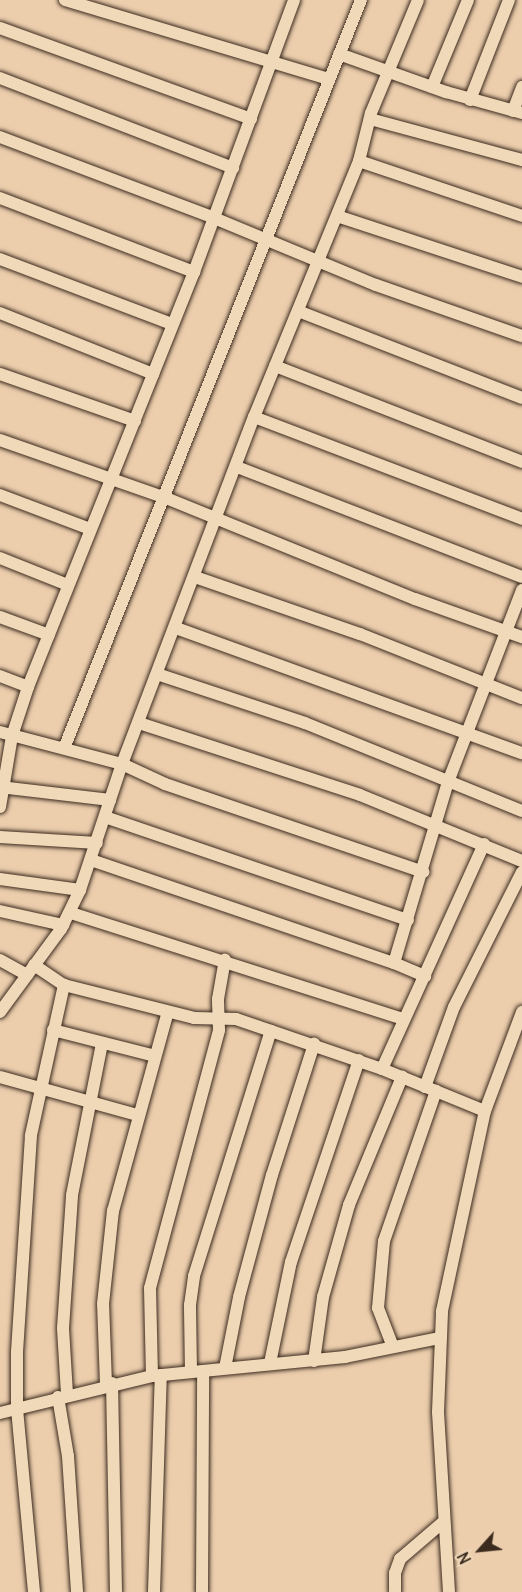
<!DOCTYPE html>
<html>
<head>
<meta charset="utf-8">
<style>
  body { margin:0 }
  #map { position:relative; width:522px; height:1592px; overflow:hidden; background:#eccead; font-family:Delius,sans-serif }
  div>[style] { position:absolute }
  .roads { filter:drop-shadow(0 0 2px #3b2a1e) drop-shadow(0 0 2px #3b2a1e) }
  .street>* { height:12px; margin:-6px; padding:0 6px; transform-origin:6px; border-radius:6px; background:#f0d9b9 }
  span { translate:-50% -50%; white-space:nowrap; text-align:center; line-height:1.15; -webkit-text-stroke:6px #f0d9b9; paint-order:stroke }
  .north { position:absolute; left:450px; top:1520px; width:60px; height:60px; -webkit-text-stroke:4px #f0d9b9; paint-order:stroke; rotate:243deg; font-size:16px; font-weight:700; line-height:24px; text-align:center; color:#3b2a1e }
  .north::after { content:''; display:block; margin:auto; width:21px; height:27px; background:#3b2a1e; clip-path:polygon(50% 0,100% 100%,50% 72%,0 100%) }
</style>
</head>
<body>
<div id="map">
  <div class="roads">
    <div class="street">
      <i style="left:65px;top:0;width:276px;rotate:16.7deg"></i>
      <i style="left:0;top:28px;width:267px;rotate:19.9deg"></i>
      <i style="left:339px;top:54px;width:114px;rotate:19.6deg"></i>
      <i style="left:446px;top:92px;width:79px;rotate:15.4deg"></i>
      <i style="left:0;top:78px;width:250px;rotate:21.1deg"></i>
      <i style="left:432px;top:87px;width:94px;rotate:-67.5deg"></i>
      <i style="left:470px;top:100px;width:107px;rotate:-68.7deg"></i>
      <i style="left:513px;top:111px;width:26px;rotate:-69deg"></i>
      <i style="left:370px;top:119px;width:157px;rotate:15.1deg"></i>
      <i style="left:0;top:137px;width:229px;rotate:20.7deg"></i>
      <i style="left:214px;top:218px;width:175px;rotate:22.5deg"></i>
      <i style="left:376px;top:285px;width:155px;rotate:19.3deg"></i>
      <i style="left:359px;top:161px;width:172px;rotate:18.6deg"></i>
      <i style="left:0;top:198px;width:208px;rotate:20.9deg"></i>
      <i style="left:337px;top:216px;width:195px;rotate:18.2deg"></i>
      <i style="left:0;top:259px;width:184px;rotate:20.7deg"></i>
      <i style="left:298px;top:311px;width:240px;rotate:21.2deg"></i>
      <i style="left:0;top:313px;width:165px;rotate:21.7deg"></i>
      <i style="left:275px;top:366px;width:265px;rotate:21.2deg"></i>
      <i style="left:0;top:374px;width:143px;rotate:19.2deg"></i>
      <i style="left:254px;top:417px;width:287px;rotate:20.8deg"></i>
      <i style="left:0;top:440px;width:176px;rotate:19.3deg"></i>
      <i style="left:166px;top:498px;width:269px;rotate:22.1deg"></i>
      <i style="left:415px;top:599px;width:114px;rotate:19.6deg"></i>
      <i style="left:237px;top:467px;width:305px;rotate:21.1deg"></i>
      <i style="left:0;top:495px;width:96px;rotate:20.7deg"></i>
      <i style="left:0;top:558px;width:73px;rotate:21.7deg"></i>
      <i style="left:195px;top:577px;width:175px;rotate:19.1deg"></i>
      <i style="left:360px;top:634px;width:174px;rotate:21.6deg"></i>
      <i style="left:0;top:617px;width:52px;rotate:20.2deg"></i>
      <i style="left:176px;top:628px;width:368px;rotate:19.9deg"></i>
      <i style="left:157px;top:674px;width:156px;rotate:18.3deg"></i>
      <i style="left:305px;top:723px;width:234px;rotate:22.1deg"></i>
      <i style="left:0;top:676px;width:30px;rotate:21deg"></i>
      <i style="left:139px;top:723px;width:232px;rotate:18deg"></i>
      <i style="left:360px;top:795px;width:175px;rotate:22.2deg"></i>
      <i style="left:0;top:732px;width:126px;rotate:14.7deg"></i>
      <i style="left:122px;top:764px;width:47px;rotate:24.9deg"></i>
      <i style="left:165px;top:784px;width:273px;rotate:18.8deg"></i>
      <i style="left:65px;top:746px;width:803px;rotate:-68.36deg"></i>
      <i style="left:0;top:787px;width:111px;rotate:6.7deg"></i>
      <i style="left:0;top:807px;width:72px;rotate:-80.4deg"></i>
      <i style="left:12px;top:736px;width:52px;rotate:-71.9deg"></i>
      <i style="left:28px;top:687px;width:447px;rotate:-68.2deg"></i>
      <i style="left:194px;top:272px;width:290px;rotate:-69.8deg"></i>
      <i style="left:105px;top:817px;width:320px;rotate:18.8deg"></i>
      <i style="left:0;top:837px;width:97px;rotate:3.5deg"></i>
      <i style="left:91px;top:860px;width:320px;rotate:18.8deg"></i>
      <i style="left:394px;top:963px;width:189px;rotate:-73.4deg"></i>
      <i style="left:448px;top:782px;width:206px;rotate:-68.9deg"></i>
      <i style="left:0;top:879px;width:81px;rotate:7.8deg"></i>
      <i style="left:0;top:911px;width:65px;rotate:12.5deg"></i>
      <i style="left:71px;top:913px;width:349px;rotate:17.7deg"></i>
      <i style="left:0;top:960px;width:31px;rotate:29deg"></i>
      <i style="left:394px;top:963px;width:34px;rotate:23deg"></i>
      <i style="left:34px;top:965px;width:36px;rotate:34deg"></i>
      <i style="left:64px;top:985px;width:134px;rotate:14.2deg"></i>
      <i style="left:194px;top:1018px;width:42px;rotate:1.4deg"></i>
      <i style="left:236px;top:1019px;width:154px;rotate:18.9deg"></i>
      <i style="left:382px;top:1069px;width:111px;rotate:22.2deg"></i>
      <i style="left:0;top:1012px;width:103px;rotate:-53.7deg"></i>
      <i style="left:61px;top:929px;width:43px;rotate:-64deg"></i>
      <i style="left:80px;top:890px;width:133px;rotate:-71.6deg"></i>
      <i style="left:122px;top:764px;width:371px;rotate:-69.2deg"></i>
      <i style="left:254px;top:417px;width:277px;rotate:-67.7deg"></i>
      <i style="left:359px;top:161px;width:49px;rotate:-76deg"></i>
      <i style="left:371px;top:113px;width:122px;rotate:-67.4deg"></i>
      <i style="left:53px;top:1030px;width:105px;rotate:14.3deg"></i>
      <i style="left:382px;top:1069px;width:247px;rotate:-65.6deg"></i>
      <i style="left:0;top:1077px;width:142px;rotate:15.5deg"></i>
      <i style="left:425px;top:1087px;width:85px;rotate:-70.1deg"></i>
      <i style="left:454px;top:1007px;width:151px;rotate:-63.3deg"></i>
      <i style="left:393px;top:1347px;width:42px;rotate:-111deg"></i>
      <i style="left:378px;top:1308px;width:67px;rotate:-84.9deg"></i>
      <i style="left:384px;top:1241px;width:159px;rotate:-70.9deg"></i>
      <i style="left:314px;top:1361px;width:65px;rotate:-82deg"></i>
      <i style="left:323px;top:1297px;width:96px;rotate:-74.2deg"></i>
      <i style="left:349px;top:1205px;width:139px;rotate:-67.5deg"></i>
      <i style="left:270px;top:1363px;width:103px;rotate:-78.3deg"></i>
      <i style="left:291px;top:1262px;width:213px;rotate:-71.4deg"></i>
      <i style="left:225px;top:1368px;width:72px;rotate:-78.8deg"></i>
      <i style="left:239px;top:1297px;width:126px;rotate:-74.9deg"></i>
      <i style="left:272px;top:1175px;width:138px;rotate:-72.2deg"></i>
      <i style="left:191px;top:1372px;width:67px;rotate:-90.9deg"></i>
      <i style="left:190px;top:1305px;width:29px;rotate:-82deg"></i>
      <i style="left:194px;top:1276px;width:257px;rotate:-72.6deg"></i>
      <i style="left:152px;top:1376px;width:88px;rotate:-91.3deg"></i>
      <i style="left:150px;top:1288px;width:267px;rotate:-75deg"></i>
      <i style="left:219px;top:1030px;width:31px;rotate:-92deg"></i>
      <i style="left:218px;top:999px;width:40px;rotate:-80deg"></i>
      <i style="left:112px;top:1383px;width:209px;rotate:88.9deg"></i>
      <i style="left:106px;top:1384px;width:80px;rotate:-92.1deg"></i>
      <i style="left:103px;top:1304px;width:94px;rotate:-83.9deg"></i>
      <i style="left:113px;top:1211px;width:206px;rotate:-74.6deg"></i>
      <i style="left:67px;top:1394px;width:66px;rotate:-93.5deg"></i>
      <i style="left:63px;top:1328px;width:133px;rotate:-86.1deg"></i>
      <i style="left:72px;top:1195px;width:155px;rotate:-78.8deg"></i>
      <i style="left:58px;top:1397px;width:60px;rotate:80.4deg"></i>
      <i style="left:68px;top:1456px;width:136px;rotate:86.2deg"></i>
      <i style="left:0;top:1413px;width:156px;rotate:-13.7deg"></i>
      <i style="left:152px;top:1376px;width:194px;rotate:-5.6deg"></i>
      <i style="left:345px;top:1357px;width:96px;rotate:-11.4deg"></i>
      <i style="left:34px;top:1592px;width:185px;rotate:-95.3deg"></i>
      <i style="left:17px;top:1408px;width:56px;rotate:-90deg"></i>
      <i style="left:17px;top:1352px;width:217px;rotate:-86.3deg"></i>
      <i style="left:31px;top:1135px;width:154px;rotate:-77.6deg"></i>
      <i style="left:154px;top:1592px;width:217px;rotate:-88.2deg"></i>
      <i style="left:202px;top:1592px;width:221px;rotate:-89.7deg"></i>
      <i style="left:395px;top:1592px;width:19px;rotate:-90deg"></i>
      <i style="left:395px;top:1573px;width:15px;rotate:-70deg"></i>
      <i style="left:400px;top:1559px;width:55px;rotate:-40.6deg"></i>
      <i style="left:449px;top:1592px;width:180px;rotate:-93.5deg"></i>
      <i style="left:438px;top:1412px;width:101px;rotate:-87.7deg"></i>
      <i style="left:442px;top:1311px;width:205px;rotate:-77.9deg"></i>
      <i style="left:485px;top:1111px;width:106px;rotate:-69.5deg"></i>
    </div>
  </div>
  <div class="north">N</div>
</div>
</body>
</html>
